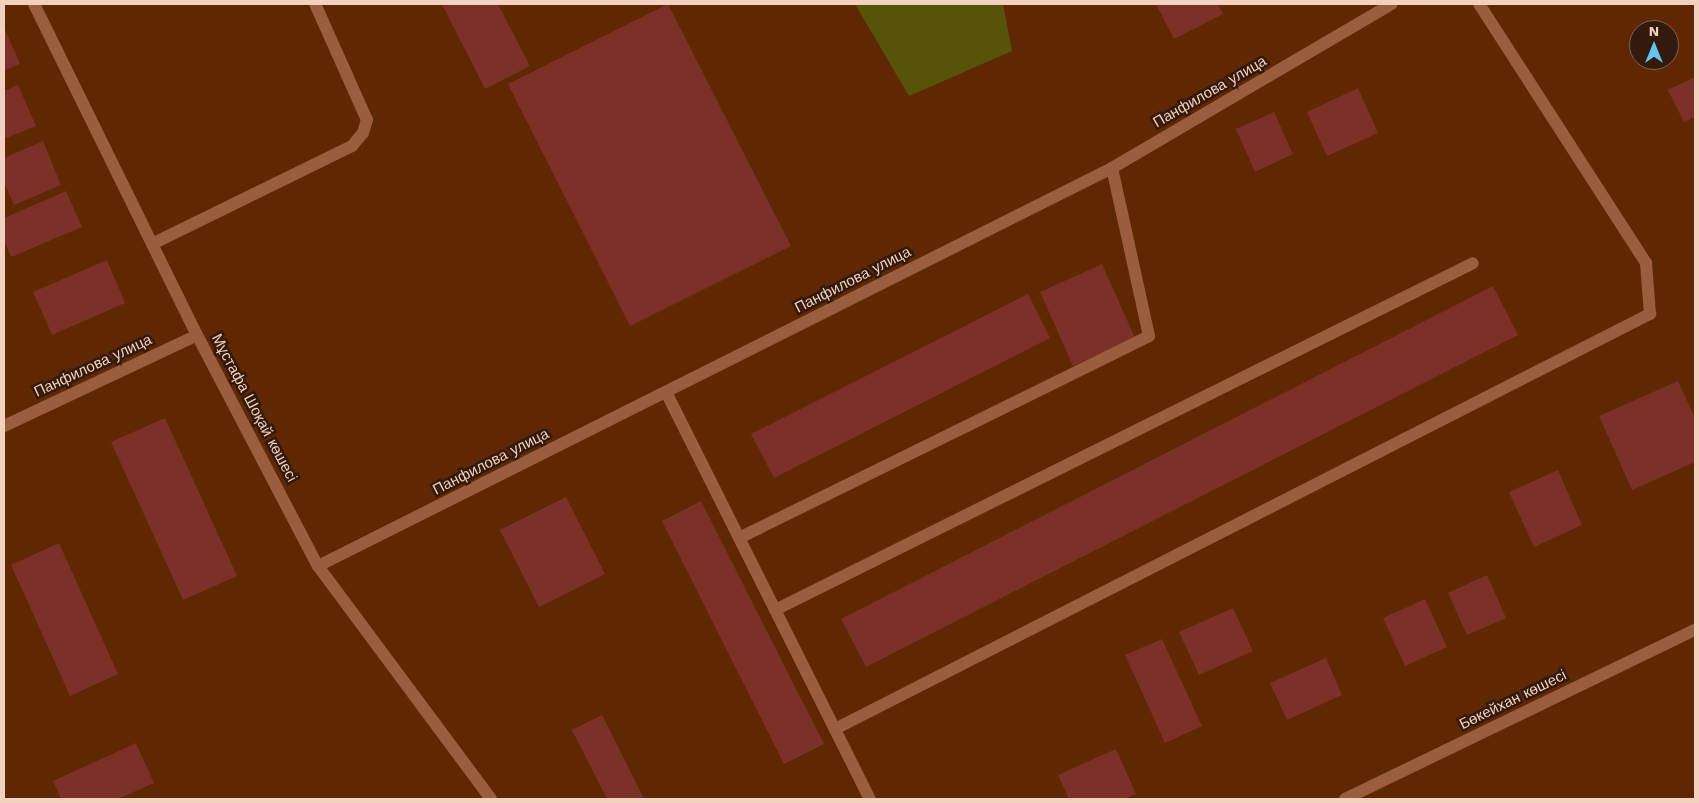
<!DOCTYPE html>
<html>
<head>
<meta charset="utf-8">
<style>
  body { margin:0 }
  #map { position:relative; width:1699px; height:803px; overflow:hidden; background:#5f2803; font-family:"Work Sans",sans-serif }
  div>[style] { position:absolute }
  .green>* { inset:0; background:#555409 }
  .building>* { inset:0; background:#7b3028 }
  .service>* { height:12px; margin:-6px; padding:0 6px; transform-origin:6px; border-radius:6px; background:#9a5d3d }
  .minor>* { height:12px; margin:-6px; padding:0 6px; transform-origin:6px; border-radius:6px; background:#9a5d3d }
  .tertiary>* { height:12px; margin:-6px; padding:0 6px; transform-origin:6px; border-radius:6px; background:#9a5d3d }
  span { translate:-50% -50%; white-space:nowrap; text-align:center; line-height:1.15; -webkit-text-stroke:5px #331a0d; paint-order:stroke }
  .street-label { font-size:15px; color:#f3d1bf }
  .frame { position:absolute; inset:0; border:5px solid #f3d1bf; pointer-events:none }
  .north { position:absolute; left:1629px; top:20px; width:50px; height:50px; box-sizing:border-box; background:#331a0d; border:1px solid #806354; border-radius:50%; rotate:0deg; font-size:14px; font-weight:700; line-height:20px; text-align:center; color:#f3d1bf }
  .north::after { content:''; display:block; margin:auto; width:18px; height:22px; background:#64c5ee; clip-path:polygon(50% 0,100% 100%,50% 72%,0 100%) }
</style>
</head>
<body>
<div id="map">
  <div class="green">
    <i style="clip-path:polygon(855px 4px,1003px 4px,1012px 51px,909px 96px)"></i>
  </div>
  <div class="building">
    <i style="clip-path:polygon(442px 4px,498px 4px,530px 66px,485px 89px)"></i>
    <i style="clip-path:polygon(668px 4px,791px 246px,630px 326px,508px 84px)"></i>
    <i style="clip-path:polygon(1156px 4px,1218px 4px,1223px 14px,1174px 39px)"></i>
    <i style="clip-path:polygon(4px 27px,20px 64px,4px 71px)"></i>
    <i style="clip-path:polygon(1695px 77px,1695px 117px,1684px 122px,1668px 90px)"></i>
    <i style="clip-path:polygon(18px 85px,36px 126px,4px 139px,4px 91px)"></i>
    <i style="clip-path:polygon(1358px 88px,1378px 133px,1327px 156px,1307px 112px)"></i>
    <i style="clip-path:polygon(1274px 112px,1293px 154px,1255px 172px,1236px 129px)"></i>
    <i style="clip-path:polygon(43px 141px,61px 185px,14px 205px,4px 182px,4px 158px)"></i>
    <i style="clip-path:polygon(66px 191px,82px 227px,11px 257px,4px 241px,4px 218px)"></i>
    <i style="clip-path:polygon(107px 260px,125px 303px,52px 335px,33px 292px)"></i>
    <i style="clip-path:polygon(1102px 264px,1135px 338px,1073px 366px,1040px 292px)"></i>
    <i style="clip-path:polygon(1493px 286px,1518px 335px,866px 667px,841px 619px)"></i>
    <i style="clip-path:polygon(1028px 294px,1050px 338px,774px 478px,751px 434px)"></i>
    <i style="clip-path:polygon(1678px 381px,1695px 418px,1695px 462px,1632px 490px,1599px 416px)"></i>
    <i style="clip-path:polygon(165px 418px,237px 576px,183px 600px,111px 442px)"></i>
    <i style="clip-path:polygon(1558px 470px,1582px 525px,1534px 547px,1509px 492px)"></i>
    <i style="clip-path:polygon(566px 497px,605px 574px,539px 607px,500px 530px)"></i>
    <i style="clip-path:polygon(701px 501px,824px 744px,784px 764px,662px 521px)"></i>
    <i style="clip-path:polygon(59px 543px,118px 674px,70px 696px,11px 565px)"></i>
    <i style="clip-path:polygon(1487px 575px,1506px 618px,1467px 635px,1448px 593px)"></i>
    <i style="clip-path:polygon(1425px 599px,1447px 647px,1405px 666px,1383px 618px)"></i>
    <i style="clip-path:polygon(1233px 608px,1253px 651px,1199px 675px,1179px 632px)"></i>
    <i style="clip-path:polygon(1162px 639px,1202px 726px,1165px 743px,1125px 655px)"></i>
    <i style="clip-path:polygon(1326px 658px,1342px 695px,1287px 720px,1270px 683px)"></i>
    <i style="clip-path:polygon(602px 715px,644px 799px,607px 799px,572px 730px)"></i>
    <i style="clip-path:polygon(136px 743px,154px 783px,118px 799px,61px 799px,53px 781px)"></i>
    <i style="clip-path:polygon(1116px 749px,1136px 794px,1124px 799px,1069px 799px,1058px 775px)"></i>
  </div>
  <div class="service">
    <i style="left:152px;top:244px;width:223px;rotate:-26.1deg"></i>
    <i style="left:352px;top:146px;width:17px;rotate:-50deg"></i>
    <i style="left:363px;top:133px;width:14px;rotate:-73deg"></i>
    <i style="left:367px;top:120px;width:127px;rotate:-114.1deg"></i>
    <i style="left:666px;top:392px;width:455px;rotate:63.4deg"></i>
    <i style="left:739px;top:538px;width:457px;rotate:-26.2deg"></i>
    <i style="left:1149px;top:336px;width:172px;rotate:-102.4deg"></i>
    <i style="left:775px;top:610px;width:779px;rotate:-26.43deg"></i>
    <i style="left:835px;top:729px;width:915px;rotate:-26.99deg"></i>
    <i style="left:1650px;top:314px;width:51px;rotate:-94.5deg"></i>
    <i style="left:1646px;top:263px;width:308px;rotate:-122.8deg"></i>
  </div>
  <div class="minor">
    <i style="left:4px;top:426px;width:213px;rotate:-25.2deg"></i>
    <i style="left:318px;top:566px;width:888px;rotate:-26.62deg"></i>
    <i style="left:1112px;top:168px;width:324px;rotate:-30.4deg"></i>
  </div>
  <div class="tertiary">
    <i style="left:34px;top:4px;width:369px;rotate:63.8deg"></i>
    <i style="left:197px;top:335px;width:261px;rotate:62.4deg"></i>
    <i style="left:318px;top:566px;width:290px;rotate:53.4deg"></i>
    <i style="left:1345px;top:799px;width:389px;rotate:-25.8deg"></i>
  </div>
  <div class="street-label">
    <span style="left:1210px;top:92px;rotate:-30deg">Панфилова улица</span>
    <span style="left:853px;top:280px;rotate:-27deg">Панфилова улица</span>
    <span style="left:93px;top:366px;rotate:-25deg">Панфилова улица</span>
    <span style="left:254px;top:408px;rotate:62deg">Мұстафа Шоқай көшесі</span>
    <span style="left:491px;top:462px;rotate:-27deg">Панфилова улица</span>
    <span style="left:1513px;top:700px;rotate:-26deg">Бөкейхан көшесі</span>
  </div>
  <div class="frame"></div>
  <div class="north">N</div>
</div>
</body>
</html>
